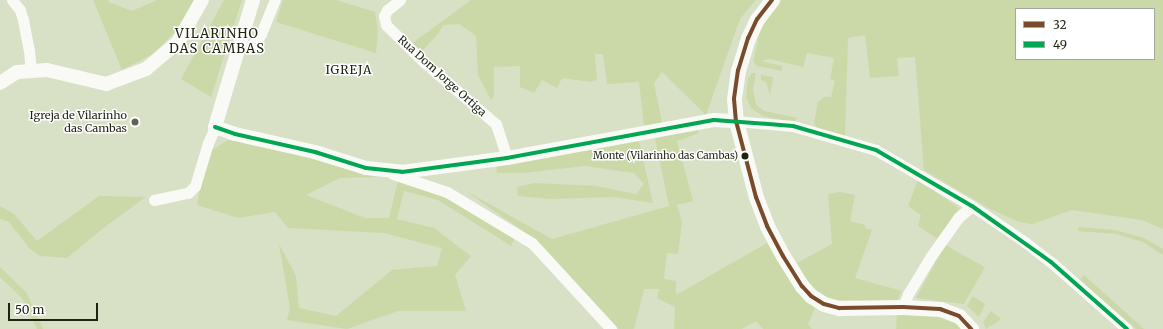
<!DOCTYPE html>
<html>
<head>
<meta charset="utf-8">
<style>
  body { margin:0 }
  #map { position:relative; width:1163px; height:329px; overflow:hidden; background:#d8e0c6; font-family:Merriweather,serif }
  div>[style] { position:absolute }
  .green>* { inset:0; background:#cbd9a8 }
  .minor>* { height:11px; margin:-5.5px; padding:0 5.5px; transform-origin:5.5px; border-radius:5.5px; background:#f9faf6 }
  .tertiary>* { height:14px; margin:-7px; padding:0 7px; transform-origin:7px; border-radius:7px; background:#f9faf6 }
  .secondary>* { height:15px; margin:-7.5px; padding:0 7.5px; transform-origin:7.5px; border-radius:7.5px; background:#f9faf6 }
  .bus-1>* { height:4px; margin:-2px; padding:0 2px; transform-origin:2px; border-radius:2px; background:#7a4b2a }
  .bus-2>* { height:4px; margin:-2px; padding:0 2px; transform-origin:2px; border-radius:2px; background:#00a651 }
  .dots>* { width:11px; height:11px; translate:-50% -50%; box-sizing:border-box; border:2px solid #fff; border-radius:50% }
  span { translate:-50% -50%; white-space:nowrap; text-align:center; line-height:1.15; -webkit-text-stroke:3px #fff; paint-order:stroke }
  .bus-label { font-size:10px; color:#1f2312 }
  .right { translate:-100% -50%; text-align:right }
  .street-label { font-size:11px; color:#1f2312 }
  .poi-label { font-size:11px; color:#1f2312 }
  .neighbourhood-label { font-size:12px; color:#1f2312; letter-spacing:1px }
  .quarter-label { font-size:13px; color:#1f2312; letter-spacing:1px }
  .legend { position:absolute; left:1015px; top:8px; width:140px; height:52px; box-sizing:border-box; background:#fff; border:1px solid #a5a7a0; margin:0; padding:5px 7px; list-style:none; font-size:12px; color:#1f2312 }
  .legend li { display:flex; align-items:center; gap:8px; height:20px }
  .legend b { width:20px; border:1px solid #a5a7a0 }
  .scale { position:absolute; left:8px; top:303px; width:90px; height:18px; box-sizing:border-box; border:2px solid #1f2312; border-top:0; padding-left:5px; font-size:12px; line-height:14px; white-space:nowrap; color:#1f2312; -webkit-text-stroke:3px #fff; paint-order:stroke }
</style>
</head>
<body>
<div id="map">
  <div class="green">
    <i style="clip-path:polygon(93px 0,108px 0,109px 2px,132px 11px,157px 0,195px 0,180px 27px,153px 54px,122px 70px)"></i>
    <i style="clip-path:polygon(224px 0,242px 0,211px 97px,181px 79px)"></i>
    <i style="clip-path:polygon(283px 0,336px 0,375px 12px,378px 32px,376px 53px,276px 22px)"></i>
    <i style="clip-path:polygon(471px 0,756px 0,740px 19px,706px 115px,662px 72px,654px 83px,662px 123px,644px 126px,639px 82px,607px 84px,603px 54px,595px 54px,597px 80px,591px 82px,562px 78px,557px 88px,542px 80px,534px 93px,520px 87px,520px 66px,494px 67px,494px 96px,491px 100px,478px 75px,476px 36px,459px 24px,443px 25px,438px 34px,421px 52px,411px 44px)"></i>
    <i style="clip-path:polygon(evenodd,783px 0,1163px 0,1163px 229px,1142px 220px,1072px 210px,1032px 224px,1019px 222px,990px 209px,924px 170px,915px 57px,897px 58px,899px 76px,870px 78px,865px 35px,848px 38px,845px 136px,817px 128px,814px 123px,818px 102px,824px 97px,831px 97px,835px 81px,830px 79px,834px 58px,807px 53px,803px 67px,769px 59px,761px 61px,782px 66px,782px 71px,757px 66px,753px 61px,758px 42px,757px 36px,776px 4px,783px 0,1016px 9px,1154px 9px,1154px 59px,1016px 59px,1016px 9px)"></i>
    <i style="clip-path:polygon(752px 73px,756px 73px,753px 90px,756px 105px,764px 111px,797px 118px,795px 123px,763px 116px,751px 108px,746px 97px,748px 78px)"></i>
    <i style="clip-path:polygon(761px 75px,773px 77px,770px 95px,766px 82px,761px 80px)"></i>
    <i style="clip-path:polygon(698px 128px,699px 133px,677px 141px,693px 201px,677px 205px,682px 222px,678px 254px,667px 253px,664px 279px,676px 281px,676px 295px,767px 243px,797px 291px,816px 306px,808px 324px,812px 329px,763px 329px,756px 321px,742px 329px,674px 329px,675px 307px,657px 298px,659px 289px,644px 289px,634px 329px,619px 329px,536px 240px,464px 190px,552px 239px,669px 206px,655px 138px)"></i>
    <i style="clip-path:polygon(228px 140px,264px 146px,377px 177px,340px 178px,306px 195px,365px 218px,389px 218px,398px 181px,442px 194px,515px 237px,511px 246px,438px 200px,404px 191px,397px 219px,434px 228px,471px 256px,455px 275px,466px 311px,398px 311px,347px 329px,287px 320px,290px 308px,279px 244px,296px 276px,299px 308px,336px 316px,392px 270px,437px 266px,442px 248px,383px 233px,288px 228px,275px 212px,238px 218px,197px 205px,200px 187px,212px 150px)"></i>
    <i style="clip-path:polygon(639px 141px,653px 203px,614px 197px,550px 199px,518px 196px,517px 187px,534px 183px,596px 186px,636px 194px,644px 184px,634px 173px,585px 166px,523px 173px,497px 173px,496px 164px)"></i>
    <i style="clip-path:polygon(918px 180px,959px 208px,938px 239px,918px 226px,921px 215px,908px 206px)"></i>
    <i style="clip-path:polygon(840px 192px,855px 195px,850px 221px,865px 225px,865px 228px,872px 230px,855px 278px,902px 291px,897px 301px,831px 300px,810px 286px,797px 263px,832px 244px,828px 194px)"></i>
    <i style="clip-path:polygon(99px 196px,146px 197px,106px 226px,67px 258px,40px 256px,29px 248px,9px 222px,0 219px,0 206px,14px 214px,37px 241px)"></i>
    <i style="clip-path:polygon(1078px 227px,1115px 230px,1144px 238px,1163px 249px,1163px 255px,1143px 242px,1116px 234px,1078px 231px)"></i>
    <i style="clip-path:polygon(945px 245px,985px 267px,964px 304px,916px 298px)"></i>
    <i style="clip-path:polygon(0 267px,26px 292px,43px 329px,37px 329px,22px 298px,0 277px)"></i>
    <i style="clip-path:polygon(1084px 275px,1144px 329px,1136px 329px,1080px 280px)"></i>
    <i style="clip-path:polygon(973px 296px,985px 304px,979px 317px,967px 306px)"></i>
    <i style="clip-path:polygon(991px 311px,1001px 319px,986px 329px,983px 322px)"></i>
    <i style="clip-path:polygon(897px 314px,937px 314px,960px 326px,962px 329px,896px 329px)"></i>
  </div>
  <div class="minor">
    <i style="left:12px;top:0;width:13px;rotate:51deg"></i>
    <i style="left:20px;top:10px;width:10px;rotate:73deg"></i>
    <i style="left:23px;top:20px;width:31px;rotate:79deg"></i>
    <i style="left:29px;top:50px;width:21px;rotate:85deg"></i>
    <i style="left:400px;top:0;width:16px;rotate:142deg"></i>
    <i style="left:387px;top:10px;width:7px;rotate:117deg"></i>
    <i style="left:384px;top:16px;width:9px;rotate:77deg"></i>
    <i style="left:386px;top:25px;width:54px;rotate:44.3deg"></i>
    <i style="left:425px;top:63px;width:94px;rotate:40.7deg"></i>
    <i style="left:496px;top:124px;width:36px;rotate:72deg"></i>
    <i style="left:239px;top:45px;width:9px;rotate:13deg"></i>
    <i style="left:248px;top:47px;width:8px;rotate:-30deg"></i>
    <i style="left:255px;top:43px;width:11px;rotate:-56deg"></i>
    <i style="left:261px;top:34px;width:37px;rotate:-68deg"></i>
    <i style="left:736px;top:121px;width:57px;rotate:5deg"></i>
    <i style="left:793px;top:126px;width:86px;rotate:16.1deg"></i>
    <i style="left:876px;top:150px;width:111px;rotate:30.3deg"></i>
    <i style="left:972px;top:206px;width:64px;rotate:34.2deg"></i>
    <i style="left:1025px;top:242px;width:33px;rotate:38deg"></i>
    <i style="left:1051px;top:262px;width:101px;rotate:41.4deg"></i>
    <i style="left:393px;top:174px;width:57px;rotate:18.4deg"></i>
    <i style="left:447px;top:192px;width:99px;rotate:31deg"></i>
    <i style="left:532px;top:243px;width:117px;rotate:47.4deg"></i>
    <i style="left:154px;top:200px;width:35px;rotate:-12deg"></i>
    <i style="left:188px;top:193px;width:10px;rotate:-45deg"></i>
    <i style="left:195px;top:186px;width:45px;rotate:-73.2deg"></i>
    <i style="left:208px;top:143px;width:17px;rotate:-66deg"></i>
    <i style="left:903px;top:307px;width:14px;rotate:-69deg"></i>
    <i style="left:908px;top:294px;width:44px;rotate:-58.8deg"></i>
    <i style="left:931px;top:256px;width:47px;rotate:-54.6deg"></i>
    <i style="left:958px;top:218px;width:18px;rotate:-41deg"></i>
  </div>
  <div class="tertiary">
    <i style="left:253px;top:0;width:133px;rotate:106.7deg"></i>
    <i style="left:215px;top:127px;width:21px;rotate:19deg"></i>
    <i style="left:235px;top:134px;width:82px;rotate:12.7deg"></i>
    <i style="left:315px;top:152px;width:53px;rotate:17.4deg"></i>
    <i style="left:366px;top:168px;width:36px;rotate:6deg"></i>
    <i style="left:402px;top:172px;width:106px;rotate:-7.6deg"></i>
    <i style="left:507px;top:158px;width:210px;rotate:-10.4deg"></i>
    <i style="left:714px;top:120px;width:22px;rotate:3deg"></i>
    <i style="left:0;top:83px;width:20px;rotate:-33deg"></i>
    <i style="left:17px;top:72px;width:30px;rotate:-4deg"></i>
    <i style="left:47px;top:70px;width:61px;rotate:13.3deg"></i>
    <i style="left:106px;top:84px;width:43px;rotate:-20.6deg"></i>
    <i style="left:146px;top:69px;width:42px;rotate:-40.2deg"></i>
    <i style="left:178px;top:42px;width:48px;rotate:-60.3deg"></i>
  </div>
  <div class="secondary">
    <i style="left:772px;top:0;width:24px;rotate:128deg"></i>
    <i style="left:757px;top:19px;width:21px;rotate:115deg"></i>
    <i style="left:748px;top:38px;width:34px;rotate:107deg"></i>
    <i style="left:738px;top:70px;width:29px;rotate:98deg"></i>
    <i style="left:734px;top:99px;width:22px;rotate:85deg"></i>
    <i style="left:736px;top:121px;width:79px;rotate:75.3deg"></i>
    <i style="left:756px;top:197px;width:31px;rotate:69deg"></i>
    <i style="left:767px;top:226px;width:34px;rotate:62deg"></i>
    <i style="left:783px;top:256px;width:36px;rotate:58deg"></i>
    <i style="left:802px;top:286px;width:13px;rotate:48deg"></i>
    <i style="left:811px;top:296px;width:15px;rotate:32deg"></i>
    <i style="left:824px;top:304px;width:16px;rotate:15deg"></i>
    <i style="left:839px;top:308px;width:64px;rotate:-0.9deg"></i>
    <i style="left:903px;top:307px;width:37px;rotate:3deg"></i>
    <i style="left:940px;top:309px;width:20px;rotate:20deg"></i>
    <i style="left:959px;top:316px;width:18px;rotate:47deg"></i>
  </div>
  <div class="bus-1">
    <i style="left:772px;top:0;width:24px;rotate:128deg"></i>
    <i style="left:757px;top:19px;width:21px;rotate:115deg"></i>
    <i style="left:748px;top:38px;width:34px;rotate:107deg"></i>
    <i style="left:738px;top:70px;width:29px;rotate:98deg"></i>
    <i style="left:734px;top:99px;width:22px;rotate:85deg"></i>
    <i style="left:736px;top:121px;width:79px;rotate:75.3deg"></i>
    <i style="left:756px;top:197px;width:31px;rotate:69deg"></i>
    <i style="left:767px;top:226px;width:34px;rotate:62deg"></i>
    <i style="left:783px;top:256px;width:36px;rotate:58deg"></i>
    <i style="left:802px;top:286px;width:13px;rotate:48deg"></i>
    <i style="left:811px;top:296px;width:15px;rotate:32deg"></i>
    <i style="left:824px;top:304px;width:16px;rotate:15deg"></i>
    <i style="left:839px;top:308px;width:64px;rotate:-0.9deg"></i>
    <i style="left:903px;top:307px;width:37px;rotate:3deg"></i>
    <i style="left:940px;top:309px;width:20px;rotate:20deg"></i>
    <i style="left:959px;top:316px;width:18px;rotate:47deg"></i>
  </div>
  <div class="bus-2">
    <i style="left:215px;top:127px;width:21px;rotate:19deg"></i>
    <i style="left:235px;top:134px;width:82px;rotate:12.7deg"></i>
    <i style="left:315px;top:152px;width:53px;rotate:17.4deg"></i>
    <i style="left:366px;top:168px;width:36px;rotate:6deg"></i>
    <i style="left:402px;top:172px;width:106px;rotate:-7.6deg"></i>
    <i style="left:507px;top:158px;width:210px;rotate:-10.4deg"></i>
    <i style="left:714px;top:120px;width:79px;rotate:4.3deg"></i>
    <i style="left:793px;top:126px;width:86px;rotate:16.1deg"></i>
    <i style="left:876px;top:150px;width:111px;rotate:30.3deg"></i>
    <i style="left:972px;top:206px;width:97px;rotate:35.3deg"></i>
    <i style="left:1051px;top:262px;width:101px;rotate:41.4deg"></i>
  </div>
  <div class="dots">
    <i style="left:135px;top:122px;background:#606551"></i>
    <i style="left:745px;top:156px;background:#1f2312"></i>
  </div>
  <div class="bus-label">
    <span class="right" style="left:738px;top:156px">Monte (Vilarinho das Cambas)</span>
  </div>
  <div class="street-label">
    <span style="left:442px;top:76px;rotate:42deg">Rua Dom Jorge Ortiga</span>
  </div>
  <div class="poi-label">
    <span class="right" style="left:127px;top:122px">Igreja de Vilarinho<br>das Cambas</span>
  </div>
  <div class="neighbourhood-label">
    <span style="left:349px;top:70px">IGREJA</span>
  </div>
  <div class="quarter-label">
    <span style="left:217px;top:42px">VILARINHO<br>DAS CAMBAS</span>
  </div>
  <ul class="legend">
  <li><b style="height:5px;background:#7a4b2a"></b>32</li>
  <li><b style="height:5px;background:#00a651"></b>49</li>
  </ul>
  <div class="scale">50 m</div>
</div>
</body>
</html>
